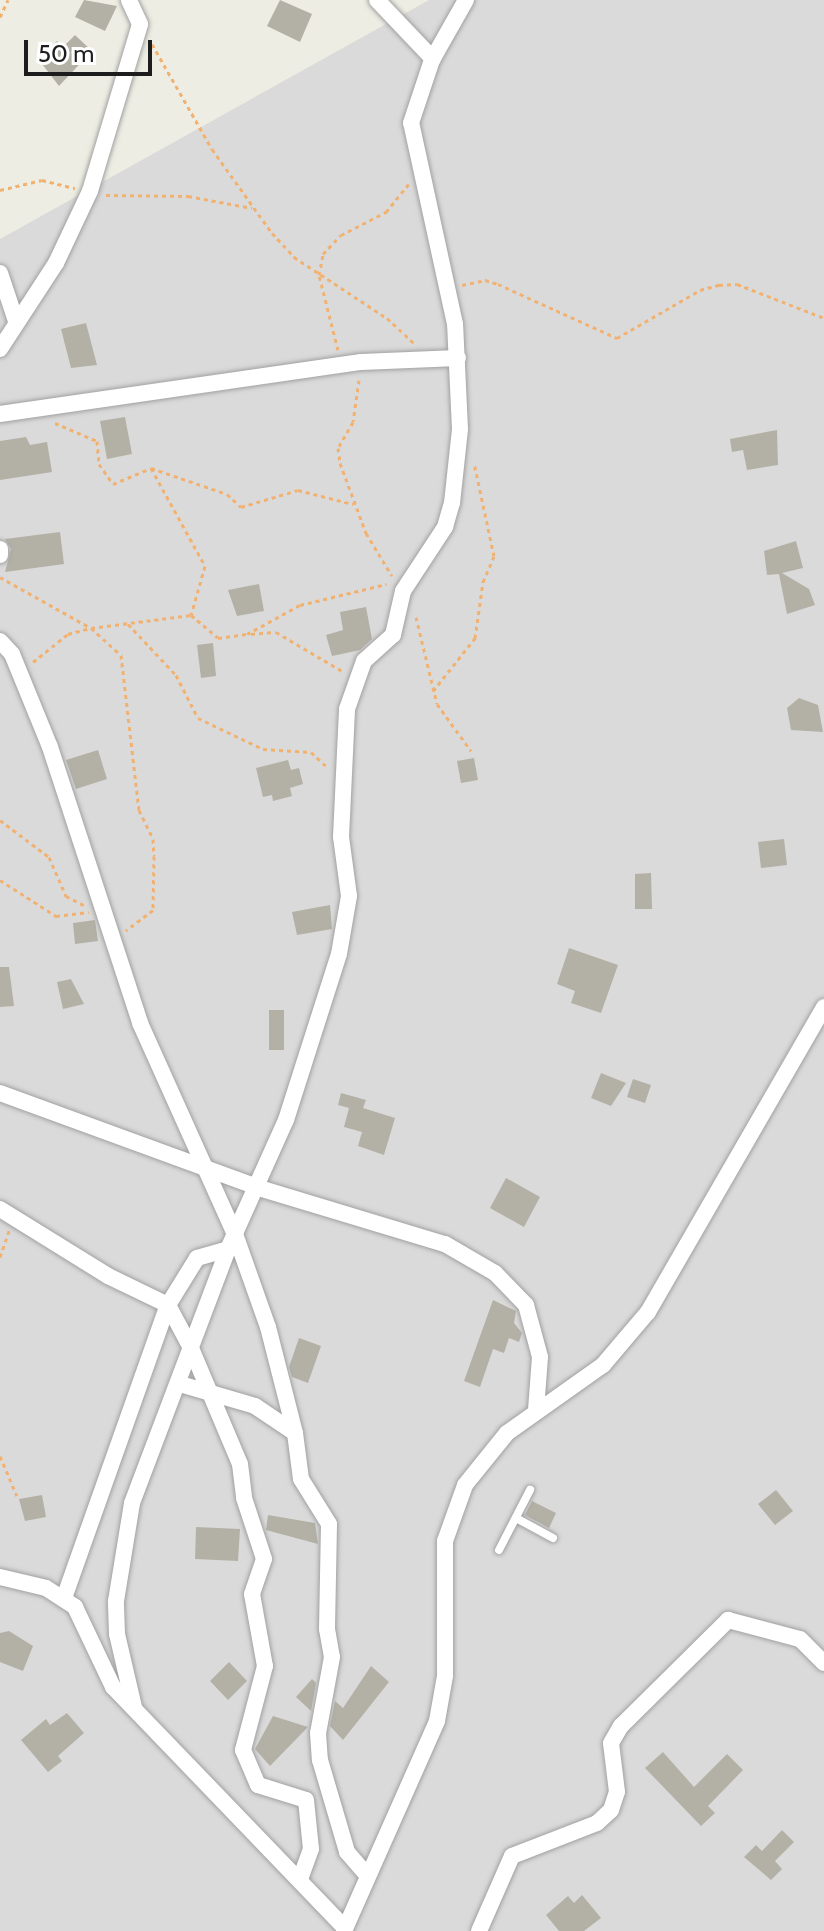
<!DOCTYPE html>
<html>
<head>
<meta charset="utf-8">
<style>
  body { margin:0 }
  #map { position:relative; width:824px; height:1931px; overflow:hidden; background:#edede3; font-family:Cabin,sans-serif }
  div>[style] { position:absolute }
  .residential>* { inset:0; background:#dbdada }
  .building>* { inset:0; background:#b3b1a6 }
  .path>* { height:3px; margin-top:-1.5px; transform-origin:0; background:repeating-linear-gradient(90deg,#f1b271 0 4px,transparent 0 8px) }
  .roads { filter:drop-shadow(0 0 2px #a1a1a1) drop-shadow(0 0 2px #a1a1a1) }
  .lane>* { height:8px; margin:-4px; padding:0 4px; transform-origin:4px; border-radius:4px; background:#fff }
  .street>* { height:16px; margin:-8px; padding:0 8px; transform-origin:8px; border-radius:8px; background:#fff }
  span { translate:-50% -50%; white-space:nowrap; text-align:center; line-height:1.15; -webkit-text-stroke:7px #fff; paint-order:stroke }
  .scale { position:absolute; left:24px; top:40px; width:128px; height:36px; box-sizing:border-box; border:4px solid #1d1d1d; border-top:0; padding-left:10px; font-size:24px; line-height:28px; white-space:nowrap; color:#1d1d1d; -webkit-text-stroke:6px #fff; paint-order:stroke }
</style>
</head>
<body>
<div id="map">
  <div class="residential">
    <i style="clip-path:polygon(429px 0,824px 0,824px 1931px,0 1931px,0 239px)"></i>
  </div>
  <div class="building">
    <i style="clip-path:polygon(84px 0,117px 6px,105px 31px,75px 17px)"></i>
    <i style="clip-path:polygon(280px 0,312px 14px,300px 42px,267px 26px)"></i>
    <i style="clip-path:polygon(75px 35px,92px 51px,59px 86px,39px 60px,57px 41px,63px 47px)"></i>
    <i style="clip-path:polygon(86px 323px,97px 365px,71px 368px,61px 329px)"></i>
    <i style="clip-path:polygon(125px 417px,132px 454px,107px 459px,100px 421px)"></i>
    <i style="clip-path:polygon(777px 430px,778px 465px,747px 470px,743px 450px,732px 452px,730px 439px)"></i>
    <i style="clip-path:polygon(26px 437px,30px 445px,47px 442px,52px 472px,0 480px,0 441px)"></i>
    <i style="clip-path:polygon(60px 532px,64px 564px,5px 572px,11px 549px,5px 539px)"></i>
    <i style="clip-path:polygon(796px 541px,803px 568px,782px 573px,809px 589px,815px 605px,787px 614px,779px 574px,767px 575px,764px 551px)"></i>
    <i style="clip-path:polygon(259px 584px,264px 611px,237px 616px,228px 590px)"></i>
    <i style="clip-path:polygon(366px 607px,372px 639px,360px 650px,332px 656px,326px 635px,343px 630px,340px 612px)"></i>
    <i style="clip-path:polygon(213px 643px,216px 676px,201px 678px,197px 645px)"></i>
    <i style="clip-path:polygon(799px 698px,818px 705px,823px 732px,791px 730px,787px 708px)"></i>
    <i style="clip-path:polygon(98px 750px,107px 779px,76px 789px,66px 760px)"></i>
    <i style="clip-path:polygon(474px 758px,478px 780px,461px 783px,457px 761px)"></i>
    <i style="clip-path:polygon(288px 760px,291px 770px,299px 768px,303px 784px,290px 788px,292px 796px,273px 801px,272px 795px,263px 797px,256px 768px)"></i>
    <i style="clip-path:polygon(784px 839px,787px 865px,761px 868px,758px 842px)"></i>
    <i style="clip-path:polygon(651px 873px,652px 909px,635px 909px,635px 874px)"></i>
    <i style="clip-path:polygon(330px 905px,332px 929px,297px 935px,292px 912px)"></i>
    <i style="clip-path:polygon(95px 920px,98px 941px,75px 944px,73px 923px)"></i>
    <i style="clip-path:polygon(569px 948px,618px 965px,601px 1013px,571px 1003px,575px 991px,557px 984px)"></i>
    <i style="clip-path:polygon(0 967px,9px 967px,14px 1006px,0 1007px)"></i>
    <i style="clip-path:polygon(71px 979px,84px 1004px,63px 1009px,57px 982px)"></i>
    <i style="clip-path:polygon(269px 1010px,284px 1010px,284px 1050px,269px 1050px)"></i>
    <i style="clip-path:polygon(601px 1073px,626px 1083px,611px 1106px,591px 1098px)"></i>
    <i style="clip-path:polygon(633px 1079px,651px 1085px,645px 1103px,627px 1097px)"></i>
    <i style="clip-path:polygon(341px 1093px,366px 1100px,363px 1108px,395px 1118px,384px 1155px,358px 1146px,362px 1132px,344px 1127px,349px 1108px,338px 1105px)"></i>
    <i style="clip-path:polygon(506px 1178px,540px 1197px,524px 1227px,490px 1208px)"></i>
    <i style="clip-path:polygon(493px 1300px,516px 1311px,514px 1323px,522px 1333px,519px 1342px,509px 1338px,504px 1353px,493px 1349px,480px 1387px,464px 1381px)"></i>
    <i style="clip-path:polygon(299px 1338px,321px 1346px,308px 1383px,292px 1377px,289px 1367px)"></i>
    <i style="clip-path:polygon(776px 1490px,793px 1511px,775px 1525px,758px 1504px)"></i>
    <i style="clip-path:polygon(42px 1495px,46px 1517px,25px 1521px,19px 1499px)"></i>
    <i style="clip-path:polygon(532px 1501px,556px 1513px,549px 1528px,525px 1515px)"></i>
    <i style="clip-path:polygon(268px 1515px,315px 1523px,318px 1544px,266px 1530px)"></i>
    <i style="clip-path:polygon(196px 1527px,240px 1529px,238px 1561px,195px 1559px)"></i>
    <i style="clip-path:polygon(9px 1631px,33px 1646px,23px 1671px,0 1662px,0 1633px)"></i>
    <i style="clip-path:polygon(229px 1662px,247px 1681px,228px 1700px,210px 1681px)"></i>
    <i style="clip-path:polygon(371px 1666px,389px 1682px,343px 1740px,330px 1726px,335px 1701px,343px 1708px)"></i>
    <i style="clip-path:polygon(312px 1679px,316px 1683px,311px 1711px,296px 1697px)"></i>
    <i style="clip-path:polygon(67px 1713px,84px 1733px,58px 1756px,62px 1761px,48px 1772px,21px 1740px,46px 1719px,50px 1725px)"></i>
    <i style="clip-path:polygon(273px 1716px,308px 1727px,270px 1766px,255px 1749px)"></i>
    <i style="clip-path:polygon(663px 1752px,694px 1787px,727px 1754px,743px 1770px,708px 1806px,715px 1813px,701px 1826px,645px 1768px)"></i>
    <i style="clip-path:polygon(782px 1830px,794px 1842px,775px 1861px,782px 1869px,771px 1880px,744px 1857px,756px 1845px,762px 1851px)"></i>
    <i style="clip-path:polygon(582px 1895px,601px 1918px,584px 1931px,559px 1931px,546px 1915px,568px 1896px,574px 1903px)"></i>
  </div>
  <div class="path">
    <i style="left:0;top:17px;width:19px;rotate:-65deg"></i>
    <i style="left:152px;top:44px;width:121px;rotate:60.3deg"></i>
    <i style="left:212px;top:149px;width:103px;rotate:54.5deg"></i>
    <i style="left:272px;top:233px;width:33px;rotate:47deg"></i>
    <i style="left:294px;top:257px;width:111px;rotate:33.3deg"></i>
    <i style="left:387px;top:318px;width:37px;rotate:43deg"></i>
    <i style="left:0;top:190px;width:43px;rotate:-13.4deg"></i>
    <i style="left:42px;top:180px;width:34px;rotate:14deg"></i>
    <i style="left:106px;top:195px;width:82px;rotate:0.7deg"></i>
    <i style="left:188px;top:196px;width:65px;rotate:10.6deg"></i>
    <i style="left:462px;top:285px;width:24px;rotate:-12deg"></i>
    <i style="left:485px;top:280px;width:14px;rotate:17deg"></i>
    <i style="left:498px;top:284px;width:131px;rotate:24.4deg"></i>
    <i style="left:617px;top:338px;width:96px;rotate:-30deg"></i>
    <i style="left:700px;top:290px;width:20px;rotate:-15deg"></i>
    <i style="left:719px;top:285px;width:18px;rotate:-3deg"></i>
    <i style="left:737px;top:284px;width:93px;rotate:21.3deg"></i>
    <i style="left:338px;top:350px;width:77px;rotate:-104.2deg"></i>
    <i style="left:319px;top:275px;width:21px;rotate:-79deg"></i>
    <i style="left:323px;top:254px;width:26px;rotate:-47deg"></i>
    <i style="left:341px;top:235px;width:51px;rotate:-27.1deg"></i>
    <i style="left:386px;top:212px;width:36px;rotate:-51deg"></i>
    <i style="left:359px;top:380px;width:42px;rotate:98.1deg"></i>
    <i style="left:353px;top:422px;width:30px;rotate:120deg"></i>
    <i style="left:338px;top:448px;width:15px;rotate:82deg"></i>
    <i style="left:340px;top:463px;width:75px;rotate:69.6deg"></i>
    <i style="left:366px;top:533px;width:50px;rotate:58.8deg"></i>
    <i style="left:55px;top:423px;width:46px;rotate:23.2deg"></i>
    <i style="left:97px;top:441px;width:23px;rotate:85deg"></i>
    <i style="left:99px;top:464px;width:24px;rotate:55deg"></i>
    <i style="left:113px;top:484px;width:41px;rotate:-22.8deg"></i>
    <i style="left:151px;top:468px;width:80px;rotate:18.9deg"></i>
    <i style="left:227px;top:494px;width:19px;rotate:43deg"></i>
    <i style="left:241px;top:507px;width:59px;rotate:-16.6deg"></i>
    <i style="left:298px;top:490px;width:57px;rotate:14.3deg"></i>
    <i style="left:151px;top:468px;width:112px;rotate:61.1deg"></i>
    <i style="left:205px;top:566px;width:51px;rotate:105.9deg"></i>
    <i style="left:0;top:577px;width:104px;rotate:29.3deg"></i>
    <i style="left:91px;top:628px;width:40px;rotate:42deg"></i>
    <i style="left:121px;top:655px;width:156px;rotate:83.4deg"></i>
    <i style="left:139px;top:810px;width:32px;rotate:64deg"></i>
    <i style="left:153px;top:839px;width:17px;rotate:87deg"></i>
    <i style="left:154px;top:856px;width:54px;rotate:91.1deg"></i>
    <i style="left:153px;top:910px;width:34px;rotate:143deg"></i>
    <i style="left:416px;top:617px;width:89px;rotate:76.4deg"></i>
    <i style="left:437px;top:704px;width:58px;rotate:54.1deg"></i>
    <i style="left:128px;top:624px;width:70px;rotate:46.7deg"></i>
    <i style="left:176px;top:675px;width:48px;rotate:62.9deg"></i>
    <i style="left:198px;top:718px;width:72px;rotate:25.5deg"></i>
    <i style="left:263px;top:749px;width:48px;rotate:3.6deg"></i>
    <i style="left:311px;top:752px;width:22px;rotate:43deg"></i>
    <i style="left:251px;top:634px;width:25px;rotate:-5deg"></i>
    <i style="left:276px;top:632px;width:79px;rotate:30.5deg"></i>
    <i style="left:33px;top:662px;width:45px;rotate:-38.7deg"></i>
    <i style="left:68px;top:634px;width:24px;rotate:-15deg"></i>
    <i style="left:91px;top:628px;width:101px;rotate:-7.4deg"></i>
    <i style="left:191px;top:615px;width:35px;rotate:40deg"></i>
    <i style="left:218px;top:638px;width:29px;rotate:-8deg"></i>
    <i style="left:247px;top:634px;width:60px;rotate:-28.7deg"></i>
    <i style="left:300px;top:605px;width:89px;rotate:-13.6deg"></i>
    <i style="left:433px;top:691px;width:68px;rotate:-51.6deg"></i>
    <i style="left:475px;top:638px;width:57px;rotate:-81.9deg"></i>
    <i style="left:483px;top:582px;width:28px;rotate:-67deg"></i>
    <i style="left:494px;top:556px;width:95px;rotate:-102.1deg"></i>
    <i style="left:0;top:820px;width:61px;rotate:37.1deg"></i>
    <i style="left:49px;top:857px;width:43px;rotate:66.4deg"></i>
    <i style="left:66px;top:896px;width:20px;rotate:27deg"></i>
    <i style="left:0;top:880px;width:67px;rotate:32.7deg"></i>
    <i style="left:56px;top:916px;width:33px;rotate:-7deg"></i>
    <i style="left:0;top:1257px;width:28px;rotate:-71deg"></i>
    <i style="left:0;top:1456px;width:43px;rotate:67deg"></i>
  </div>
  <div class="roads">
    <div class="lane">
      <i style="left:516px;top:1518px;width:42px;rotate:28.4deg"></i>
      <i style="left:499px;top:1550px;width:68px;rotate:-62.7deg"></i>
    </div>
    <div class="street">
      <i style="left:377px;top:0;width:81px;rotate:46.5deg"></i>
      <i style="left:0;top:273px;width:51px;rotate:71.6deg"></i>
      <i style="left:0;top:349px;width:103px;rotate:-56.9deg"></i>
      <i style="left:56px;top:263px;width:80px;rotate:-64.7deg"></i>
      <i style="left:90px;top:191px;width:174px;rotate:-73.3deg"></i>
      <i style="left:140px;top:24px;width:26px;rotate:-115deg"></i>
      <i style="left:0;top:414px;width:365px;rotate:-8.2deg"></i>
      <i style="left:361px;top:362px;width:97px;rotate:-2.4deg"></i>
      <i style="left:0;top:549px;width:6px;rotate:90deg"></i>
      <i style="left:0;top:641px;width:18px;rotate:47deg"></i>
      <i style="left:12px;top:654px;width:100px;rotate:67.8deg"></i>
      <i style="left:50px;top:747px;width:290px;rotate:71.9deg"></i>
      <i style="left:140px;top:1023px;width:231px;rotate:65.8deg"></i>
      <i style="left:235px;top:1234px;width:99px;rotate:70.5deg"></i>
      <i style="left:268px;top:1327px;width:109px;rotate:75.7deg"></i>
      <i style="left:295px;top:1433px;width:46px;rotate:82.6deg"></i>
      <i style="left:301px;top:1479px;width:53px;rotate:58.1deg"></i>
      <i style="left:329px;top:1524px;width:105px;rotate:91.1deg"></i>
      <i style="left:327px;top:1629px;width:28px;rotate:80deg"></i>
      <i style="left:332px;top:1657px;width:77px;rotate:100.4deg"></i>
      <i style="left:318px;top:1733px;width:27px;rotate:86deg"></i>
      <i style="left:320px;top:1760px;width:96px;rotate:73.6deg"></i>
      <i style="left:347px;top:1852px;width:29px;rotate:49deg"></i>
      <i style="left:0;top:1093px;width:276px;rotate:20.1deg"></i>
      <i style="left:259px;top:1188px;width:194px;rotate:16.8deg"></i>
      <i style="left:445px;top:1244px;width:58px;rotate:30.1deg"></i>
      <i style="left:495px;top:1273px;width:45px;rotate:45.9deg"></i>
      <i style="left:526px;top:1305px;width:54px;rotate:74.9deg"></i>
      <i style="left:540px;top:1357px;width:53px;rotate:94.3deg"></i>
      <i style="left:0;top:1209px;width:127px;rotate:31.8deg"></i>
      <i style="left:108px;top:1276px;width:67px;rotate:25.8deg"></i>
      <i style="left:168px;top:1305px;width:49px;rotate:61.9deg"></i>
      <i style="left:191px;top:1348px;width:126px;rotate:67.1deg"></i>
      <i style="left:240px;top:1464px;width:34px;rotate:83deg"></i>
      <i style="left:244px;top:1498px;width:64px;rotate:71.8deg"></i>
      <i style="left:264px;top:1559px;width:37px;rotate:109deg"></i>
      <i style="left:252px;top:1594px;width:73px;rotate:79.8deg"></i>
      <i style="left:265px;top:1666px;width:87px;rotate:104.7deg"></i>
      <i style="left:243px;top:1750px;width:38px;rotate:67deg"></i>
      <i style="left:258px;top:1785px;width:50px;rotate:17.4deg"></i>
      <i style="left:306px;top:1800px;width:49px;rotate:84.2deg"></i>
      <i style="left:311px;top:1849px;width:33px;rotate:110deg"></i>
      <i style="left:180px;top:1384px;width:78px;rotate:16.3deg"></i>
      <i style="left:255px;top:1406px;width:48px;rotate:34deg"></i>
      <i style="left:0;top:1577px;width:47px;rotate:13.4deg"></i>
      <i style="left:46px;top:1588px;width:35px;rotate:33deg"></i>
      <i style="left:75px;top:1607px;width:89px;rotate:64.6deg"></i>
      <i style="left:113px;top:1687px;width:335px;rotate:46.1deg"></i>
      <i style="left:64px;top:1598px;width:311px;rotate:-70.5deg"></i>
      <i style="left:168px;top:1305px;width:55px;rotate:-58.3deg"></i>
      <i style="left:197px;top:1258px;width:32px;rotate:-16deg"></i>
      <i style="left:134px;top:1707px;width:75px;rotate:-103.1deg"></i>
      <i style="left:117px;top:1634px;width:33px;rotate:-92deg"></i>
      <i style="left:116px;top:1601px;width:99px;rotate:-80.7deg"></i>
      <i style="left:132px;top:1503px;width:272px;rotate:-69.3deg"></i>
      <i style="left:228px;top:1249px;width:141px;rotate:-65.8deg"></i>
      <i style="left:286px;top:1120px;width:174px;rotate:-72.3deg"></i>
      <i style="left:339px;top:954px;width:59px;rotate:-80.2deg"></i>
      <i style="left:349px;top:896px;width:60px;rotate:-97.7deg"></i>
      <i style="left:341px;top:837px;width:128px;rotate:-87.3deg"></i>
      <i style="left:347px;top:709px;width:51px;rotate:-70.5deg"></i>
      <i style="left:364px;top:661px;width:39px;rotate:-42deg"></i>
      <i style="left:393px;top:635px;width:45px;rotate:-77.2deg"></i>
      <i style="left:403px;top:591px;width:77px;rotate:-56.7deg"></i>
      <i style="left:445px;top:527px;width:25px;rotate:-74deg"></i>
      <i style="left:452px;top:503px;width:74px;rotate:-83.8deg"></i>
      <i style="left:460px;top:429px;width:105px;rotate:-92.7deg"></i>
      <i style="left:455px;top:324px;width:206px;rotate:-102.3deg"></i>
      <i style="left:411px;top:123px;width:66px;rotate:-71.6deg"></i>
      <i style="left:432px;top:60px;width:69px;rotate:-60.5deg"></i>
      <i style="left:344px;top:1931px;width:230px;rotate:-66.1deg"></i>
      <i style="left:437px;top:1721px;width:46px;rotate:-79.9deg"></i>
      <i style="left:445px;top:1676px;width:135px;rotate:-90deg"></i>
      <i style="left:445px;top:1541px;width:59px;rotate:-70.3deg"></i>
      <i style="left:465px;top:1485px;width:67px;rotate:-51.1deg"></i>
      <i style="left:507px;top:1433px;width:118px;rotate:-35.3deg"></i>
      <i style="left:603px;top:1365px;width:70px;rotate:-49.7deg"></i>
      <i style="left:648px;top:1312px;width:352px;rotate:-60deg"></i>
      <i style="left:479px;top:1931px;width:82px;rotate:-66.3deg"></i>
      <i style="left:512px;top:1856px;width:91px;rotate:-21.2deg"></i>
      <i style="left:597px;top:1823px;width:19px;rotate:-43deg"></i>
      <i style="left:611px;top:1810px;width:19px;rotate:-72deg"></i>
      <i style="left:617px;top:1792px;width:49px;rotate:-97deg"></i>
      <i style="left:611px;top:1743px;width:20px;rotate:-60deg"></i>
      <i style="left:621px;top:1726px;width:151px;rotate:-44.7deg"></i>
      <i style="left:728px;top:1620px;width:74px;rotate:14.8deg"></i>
      <i style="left:800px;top:1639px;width:34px;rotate:45deg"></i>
    </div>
  </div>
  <div class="scale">50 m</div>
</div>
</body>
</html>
